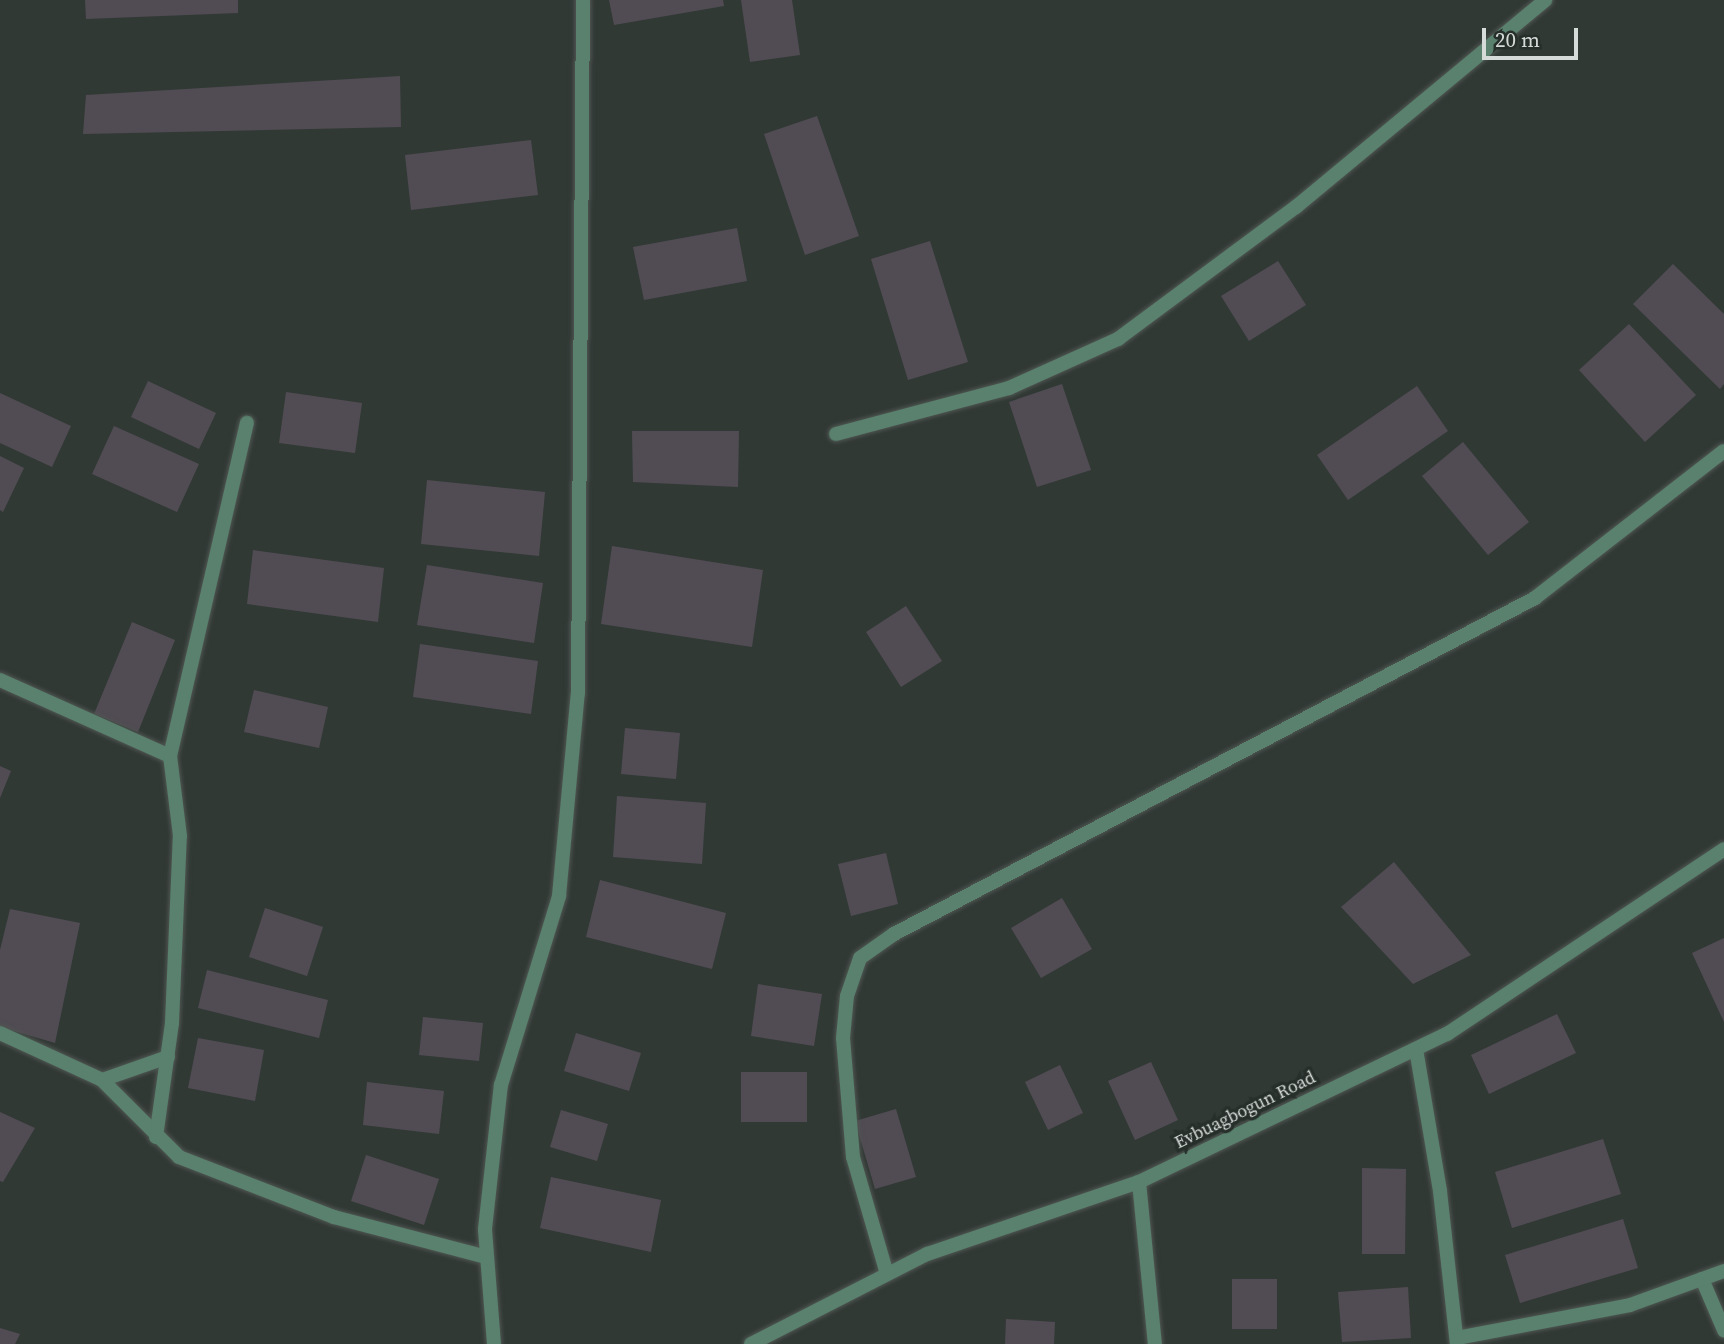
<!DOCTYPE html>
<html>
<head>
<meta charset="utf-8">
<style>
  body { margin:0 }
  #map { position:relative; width:1724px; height:1344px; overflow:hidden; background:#313935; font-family:"Source Serif 4",serif }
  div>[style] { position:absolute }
  .building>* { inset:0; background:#514c53 }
  .roads { filter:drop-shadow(0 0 2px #4f5652) drop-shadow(0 0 2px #4f5652) }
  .minor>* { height:14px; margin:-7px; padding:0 7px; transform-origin:7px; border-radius:7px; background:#59816e }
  span { translate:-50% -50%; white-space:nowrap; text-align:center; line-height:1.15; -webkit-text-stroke:7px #272f2b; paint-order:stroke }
  .street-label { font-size:18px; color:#d5dbd8 }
  .scale { position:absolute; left:1482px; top:28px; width:96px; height:32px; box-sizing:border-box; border:4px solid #d5dbd8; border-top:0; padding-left:9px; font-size:21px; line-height:24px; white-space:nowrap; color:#d5dbd8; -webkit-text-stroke:5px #272f2b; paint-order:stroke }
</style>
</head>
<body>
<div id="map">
  <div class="building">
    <i style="clip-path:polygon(85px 0,238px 0,238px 13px,86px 19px)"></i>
    <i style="clip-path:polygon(609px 0,723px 0,724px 6px,614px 25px)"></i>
    <i style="clip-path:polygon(741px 0,792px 0,800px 55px,750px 62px)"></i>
    <i style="clip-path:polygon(400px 76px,401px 127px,83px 134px,86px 95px)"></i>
    <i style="clip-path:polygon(817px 116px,859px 236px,805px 255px,764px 134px)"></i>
    <i style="clip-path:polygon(531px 140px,538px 195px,411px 210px,405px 155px)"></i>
    <i style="clip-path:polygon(737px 228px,747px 281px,644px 300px,633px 247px)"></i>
    <i style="clip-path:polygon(930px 241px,968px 362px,908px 380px,871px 259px)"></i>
    <i style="clip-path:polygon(1278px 261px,1306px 305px,1249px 341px,1221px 296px)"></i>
    <i style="clip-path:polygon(1673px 264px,1724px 314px,1724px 384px,1720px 389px,1633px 304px)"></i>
    <i style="clip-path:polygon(1629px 324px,1696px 395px,1645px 442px,1579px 370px)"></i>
    <i style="clip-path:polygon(148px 381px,216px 413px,199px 449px,131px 417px)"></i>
    <i style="clip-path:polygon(1062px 384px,1091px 470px,1037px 487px,1009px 402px)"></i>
    <i style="clip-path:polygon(1417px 386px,1448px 431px,1348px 500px,1317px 455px)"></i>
    <i style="clip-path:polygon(286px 392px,362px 403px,355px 453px,279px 443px)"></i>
    <i style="clip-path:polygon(0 393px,71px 426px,52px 467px,0 443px)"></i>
    <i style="clip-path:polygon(114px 426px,199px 464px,177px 512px,92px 474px)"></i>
    <i style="clip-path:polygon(632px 431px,739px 431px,738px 487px,633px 482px)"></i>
    <i style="clip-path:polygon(1463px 442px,1529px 522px,1488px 555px,1422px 476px)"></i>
    <i style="clip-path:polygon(0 456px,24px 468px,3px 512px,0 510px)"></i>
    <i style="clip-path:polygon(427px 480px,545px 492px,539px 556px,421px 544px)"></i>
    <i style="clip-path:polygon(612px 546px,763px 570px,752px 647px,601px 624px)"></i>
    <i style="clip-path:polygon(253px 550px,384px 568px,378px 622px,247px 604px)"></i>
    <i style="clip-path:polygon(427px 565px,543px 583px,534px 643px,417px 625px)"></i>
    <i style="clip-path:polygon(906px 606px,942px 661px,901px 687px,866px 632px)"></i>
    <i style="clip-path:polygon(132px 622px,175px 640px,138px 732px,94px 714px)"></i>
    <i style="clip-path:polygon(420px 644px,538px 661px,531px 714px,413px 697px)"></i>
    <i style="clip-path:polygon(254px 690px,328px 707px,319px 748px,244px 732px)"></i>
    <i style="clip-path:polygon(625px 728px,680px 733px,676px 779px,621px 774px)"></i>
    <i style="clip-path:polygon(0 766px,11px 771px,0 798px)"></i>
    <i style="clip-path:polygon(617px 796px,706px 803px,702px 864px,613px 857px)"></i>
    <i style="clip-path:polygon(886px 853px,898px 904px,851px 916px,838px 864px)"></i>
    <i style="clip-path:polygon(1394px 862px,1471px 955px,1413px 984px,1341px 907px)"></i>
    <i style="clip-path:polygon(600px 880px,726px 913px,712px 969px,586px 937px)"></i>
    <i style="clip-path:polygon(1062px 898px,1092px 949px,1041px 978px,1011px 928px)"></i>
    <i style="clip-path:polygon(265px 908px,323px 927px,307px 976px,249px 957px)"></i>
    <i style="clip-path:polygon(10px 909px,80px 923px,55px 1043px,0 1027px,0 950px)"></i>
    <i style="clip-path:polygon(1724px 938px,1724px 1022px,1692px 953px)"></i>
    <i style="clip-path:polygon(207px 970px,328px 1000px,319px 1038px,198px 1008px)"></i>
    <i style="clip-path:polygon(758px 984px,822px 994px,814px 1046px,751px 1036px)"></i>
    <i style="clip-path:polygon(1557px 1014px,1576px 1053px,1489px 1094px,1471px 1055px)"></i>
    <i style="clip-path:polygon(423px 1017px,483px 1023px,479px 1061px,419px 1055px)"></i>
    <i style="clip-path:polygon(576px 1033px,641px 1053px,629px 1091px,564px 1071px)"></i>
    <i style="clip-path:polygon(198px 1038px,264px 1050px,255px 1101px,188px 1088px)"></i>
    <i style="clip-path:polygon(1151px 1062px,1178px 1120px,1135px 1140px,1108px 1081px)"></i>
    <i style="clip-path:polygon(1060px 1065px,1083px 1113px,1048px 1130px,1025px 1082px)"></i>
    <i style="clip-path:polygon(741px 1072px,807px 1072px,807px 1122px,741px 1122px)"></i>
    <i style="clip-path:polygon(367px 1082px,444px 1091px,439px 1134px,363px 1125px)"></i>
    <i style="clip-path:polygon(896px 1109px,916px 1177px,875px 1189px,855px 1121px)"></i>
    <i style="clip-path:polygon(561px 1110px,608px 1124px,597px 1161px,550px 1147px)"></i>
    <i style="clip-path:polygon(0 1112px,35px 1128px,3px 1182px,0 1181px)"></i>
    <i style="clip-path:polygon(1603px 1139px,1621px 1194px,1512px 1228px,1495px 1172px)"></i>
    <i style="clip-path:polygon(366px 1155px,439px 1179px,424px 1225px,351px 1201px)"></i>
    <i style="clip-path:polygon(1362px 1168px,1406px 1169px,1405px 1254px,1362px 1254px)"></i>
    <i style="clip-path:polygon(551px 1177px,661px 1200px,651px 1252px,540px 1228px)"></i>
    <i style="clip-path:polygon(1623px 1219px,1638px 1268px,1520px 1303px,1505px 1255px)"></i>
    <i style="clip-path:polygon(1232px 1279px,1277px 1279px,1277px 1329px,1232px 1329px)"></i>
    <i style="clip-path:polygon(1408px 1287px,1411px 1338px,1342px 1342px,1338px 1292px)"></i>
    <i style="clip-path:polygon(1006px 1319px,1055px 1322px,1054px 1344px,1005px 1344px)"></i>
    <i style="clip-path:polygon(0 1328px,20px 1334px,15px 1344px,0 1344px)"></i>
  </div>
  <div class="roads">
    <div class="minor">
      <i style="left:836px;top:434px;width:179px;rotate:-14.9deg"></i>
      <i style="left:1009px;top:388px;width:120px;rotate:-24.2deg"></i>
      <i style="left:1118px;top:339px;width:222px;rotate:-36.6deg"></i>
      <i style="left:1296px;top:207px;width:324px;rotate:-39.7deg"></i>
      <i style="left:0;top:680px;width:186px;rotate:24.1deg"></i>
      <i style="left:0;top:1033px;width:112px;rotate:24.7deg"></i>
      <i style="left:102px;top:1080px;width:109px;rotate:45deg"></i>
      <i style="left:179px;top:1157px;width:166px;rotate:21.2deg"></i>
      <i style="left:334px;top:1217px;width:158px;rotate:14.7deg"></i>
      <i style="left:1416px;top:1049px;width:144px;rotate:80.4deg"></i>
      <i style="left:1440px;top:1191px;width:154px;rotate:83.7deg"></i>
      <i style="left:102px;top:1080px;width:70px;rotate:-19.2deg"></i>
      <i style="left:156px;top:1137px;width:115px;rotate:-82deg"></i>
      <i style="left:172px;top:1023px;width:187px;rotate:-87.6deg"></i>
      <i style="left:180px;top:836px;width:81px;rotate:-97.1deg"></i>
      <i style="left:170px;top:756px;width:342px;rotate:-77deg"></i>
      <i style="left:1139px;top:1182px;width:163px;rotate:84.4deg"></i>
      <i style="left:887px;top:1274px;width:122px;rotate:-106.2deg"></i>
      <i style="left:853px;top:1157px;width:119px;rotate:-94.8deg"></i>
      <i style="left:843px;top:1038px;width:42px;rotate:-84.6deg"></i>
      <i style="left:847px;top:996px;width:40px;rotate:-71.1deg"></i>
      <i style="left:860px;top:958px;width:42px;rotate:-35.2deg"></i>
      <i style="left:894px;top:934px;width:724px;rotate:-27.66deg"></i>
      <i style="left:1535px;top:598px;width:239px;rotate:-37.9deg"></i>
      <i style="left:1702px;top:1279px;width:56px;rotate:66.7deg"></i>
      <i style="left:1457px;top:1338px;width:176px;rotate:-10.8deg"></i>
      <i style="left:1630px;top:1305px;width:100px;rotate:-19.9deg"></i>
      <i style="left:494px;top:1344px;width:115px;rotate:-94.5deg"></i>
      <i style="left:485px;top:1229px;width:145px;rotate:-83.7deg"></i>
      <i style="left:501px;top:1085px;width:198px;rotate:-72.9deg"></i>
      <i style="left:559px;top:896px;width:204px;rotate:-84.7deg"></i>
      <i style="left:578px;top:693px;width:693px;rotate:-89.59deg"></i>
      <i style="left:751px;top:1344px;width:198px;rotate:-27.1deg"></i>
      <i style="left:927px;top:1254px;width:224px;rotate:-18.8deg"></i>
      <i style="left:1139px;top:1182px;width:342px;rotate:-25.7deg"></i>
      <i style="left:1447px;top:1034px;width:333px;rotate:-33.7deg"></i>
    </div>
  </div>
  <div class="street-label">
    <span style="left:1245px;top:1110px;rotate:-26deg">Evbuagbogun Road</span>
  </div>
  <div class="scale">20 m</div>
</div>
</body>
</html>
